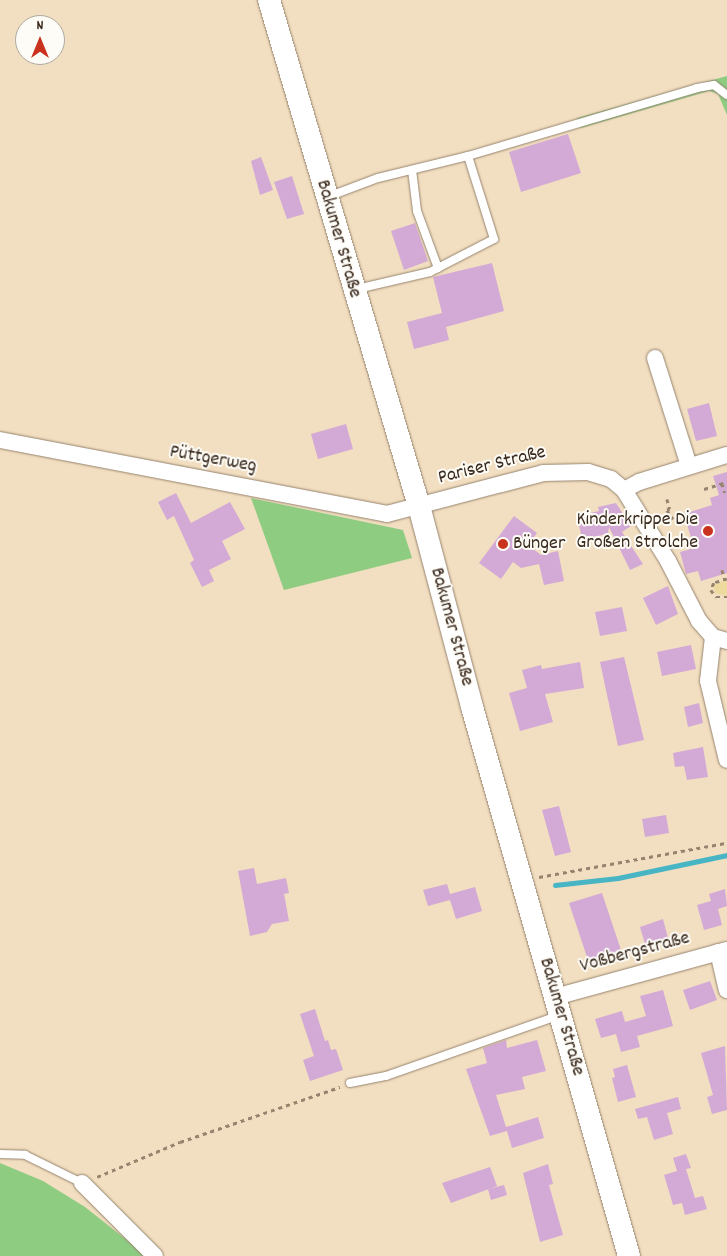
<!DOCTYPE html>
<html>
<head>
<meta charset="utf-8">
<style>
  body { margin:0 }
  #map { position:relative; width:727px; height:1256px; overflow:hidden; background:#f2dec0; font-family:Dekko,sans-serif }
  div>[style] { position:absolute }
  .green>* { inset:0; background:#8ecc82 }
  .sand>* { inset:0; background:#eeda9e }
  .stream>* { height:4.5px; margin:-2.25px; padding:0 2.25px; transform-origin:2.25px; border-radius:2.25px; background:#48b5c4 }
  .building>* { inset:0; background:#d3aad6 }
  .path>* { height:2.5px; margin-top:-1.25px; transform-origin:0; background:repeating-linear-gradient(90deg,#96846f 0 4px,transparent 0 8px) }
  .roads { filter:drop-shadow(0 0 1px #96846f) drop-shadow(0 0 1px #96846f) }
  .lane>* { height:8px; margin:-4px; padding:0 4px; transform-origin:4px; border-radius:4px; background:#fff }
  .street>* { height:16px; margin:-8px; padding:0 8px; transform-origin:8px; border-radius:8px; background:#fff }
  .secondary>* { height:22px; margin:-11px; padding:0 11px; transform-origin:11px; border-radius:11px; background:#fff }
  .dots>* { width:14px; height:14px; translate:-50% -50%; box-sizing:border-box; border:2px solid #fdfcf7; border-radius:50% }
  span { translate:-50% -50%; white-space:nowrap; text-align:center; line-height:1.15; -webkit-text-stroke:4px #fdfcf7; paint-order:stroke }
  .street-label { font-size:20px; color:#3b2a1e }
  .poi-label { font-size:20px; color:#3b2a1e }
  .right { translate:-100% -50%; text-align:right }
  .left { translate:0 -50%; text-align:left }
  .north { position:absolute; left:15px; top:15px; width:50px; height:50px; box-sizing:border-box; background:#fdfcf7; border:1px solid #afa8a0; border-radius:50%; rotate:0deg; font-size:14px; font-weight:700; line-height:20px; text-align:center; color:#3b2a1e }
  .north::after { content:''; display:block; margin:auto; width:18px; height:22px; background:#c8321e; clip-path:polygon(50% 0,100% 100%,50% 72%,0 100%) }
</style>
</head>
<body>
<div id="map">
  <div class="green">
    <i style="clip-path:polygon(727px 76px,727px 115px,718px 94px,709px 91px,581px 128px,577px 118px)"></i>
    <i style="clip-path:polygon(251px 498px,403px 530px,412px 558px,284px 590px)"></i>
    <i style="clip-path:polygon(0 1163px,43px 1181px,85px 1207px,147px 1256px,0 1256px)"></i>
  </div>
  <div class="sand">
    <i style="clip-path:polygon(727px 580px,727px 596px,715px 593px,714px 585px)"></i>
  </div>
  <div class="stream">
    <i style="left:555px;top:885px;width:63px;rotate:-6.3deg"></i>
    <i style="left:618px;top:878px;width:111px;rotate:-11.9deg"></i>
  </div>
  <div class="building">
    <i style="clip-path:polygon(568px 134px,581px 173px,521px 192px,509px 152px)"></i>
    <i style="clip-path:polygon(261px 157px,273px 190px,260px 195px,251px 161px)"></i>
    <i style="clip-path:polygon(292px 176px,304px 214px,287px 219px,274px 182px)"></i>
    <i style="clip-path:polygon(415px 223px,428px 261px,404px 270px,391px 231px)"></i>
    <i style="clip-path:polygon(492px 263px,504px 311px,446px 327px,449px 340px,414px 349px,407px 322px,442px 313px,433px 277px)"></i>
    <i style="clip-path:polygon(709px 403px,717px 436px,696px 441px,687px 409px)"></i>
    <i style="clip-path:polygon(346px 424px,353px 449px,318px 459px,311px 434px)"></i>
    <i style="clip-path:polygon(727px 472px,727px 573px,701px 581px,698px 571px,686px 574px,680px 552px,694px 548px,684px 514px,712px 505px,710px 498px,719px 495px,713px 476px)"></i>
    <i style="clip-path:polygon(176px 493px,191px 523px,230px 502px,245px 529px,222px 541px,231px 559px,209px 570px,214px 581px,202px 587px,190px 563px,194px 560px,174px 516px,167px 520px,158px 502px)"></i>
    <i style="clip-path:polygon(616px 503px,631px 526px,622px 532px,643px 564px,630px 570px,609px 527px,608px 534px,582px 539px,577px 516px,599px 511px,598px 507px)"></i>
    <i style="clip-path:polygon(514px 516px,537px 533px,528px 545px,541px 555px,558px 551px,564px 581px,544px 585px,539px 564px,521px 568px,513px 562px,501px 579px,479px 563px)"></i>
    <i style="clip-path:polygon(668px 586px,678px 614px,656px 625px,643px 598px)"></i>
    <i style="clip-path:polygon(622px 607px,627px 631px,600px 636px,595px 612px)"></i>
    <i style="clip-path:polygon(691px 645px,696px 669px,662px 676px,657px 652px)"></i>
    <i style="clip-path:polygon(624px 657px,644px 740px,618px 746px,600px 662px)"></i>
    <i style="clip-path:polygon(580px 662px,584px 688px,545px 694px,553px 722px,520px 731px,509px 693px,527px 688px,522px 670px,541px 665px,542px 669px)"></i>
    <i style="clip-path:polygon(699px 703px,703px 723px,688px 727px,684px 707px)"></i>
    <i style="clip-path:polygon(703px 747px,708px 777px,687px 780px,684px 766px,675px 767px,673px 753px)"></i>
    <i style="clip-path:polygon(559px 806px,571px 852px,555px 856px,542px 810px)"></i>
    <i style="clip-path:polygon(666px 815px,669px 833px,645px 837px,642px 819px)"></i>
    <i style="clip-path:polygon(254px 868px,257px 884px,286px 878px,289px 893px,284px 894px,289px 921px,272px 924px,267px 932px,250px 936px,238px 871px)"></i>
    <i style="clip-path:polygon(447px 884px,450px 894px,475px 887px,482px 911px,456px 919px,450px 900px,428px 906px,423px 890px)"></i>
    <i style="clip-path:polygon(725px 889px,727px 906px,718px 909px,722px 925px,704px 930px,697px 905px,711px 901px,709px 894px)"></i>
    <i style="clip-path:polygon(602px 893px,621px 950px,614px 953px,615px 958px,590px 966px,569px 903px)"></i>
    <i style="clip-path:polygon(663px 919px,668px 938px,645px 944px,640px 927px)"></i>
    <i style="clip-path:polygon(710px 981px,717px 1000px,690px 1010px,683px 990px)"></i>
    <i style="clip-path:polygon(663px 990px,673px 1026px,637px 1036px,640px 1047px,621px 1052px,616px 1034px,601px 1038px,595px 1019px,622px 1011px,625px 1022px,646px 1016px,640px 996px)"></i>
    <i style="clip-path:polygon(315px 1009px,325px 1041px,328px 1040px,331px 1050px,336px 1049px,343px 1070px,310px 1081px,303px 1060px,314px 1056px,300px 1014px)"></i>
    <i style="clip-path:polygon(506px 1040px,507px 1048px,537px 1040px,546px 1071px,522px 1077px,525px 1089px,496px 1095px,506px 1127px,538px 1117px,544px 1138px,512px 1148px,507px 1131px,490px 1136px,466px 1069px,487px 1063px,483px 1048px)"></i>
    <i style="clip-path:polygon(725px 1046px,727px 1110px,712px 1114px,707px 1097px,713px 1095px,701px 1053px)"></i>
    <i style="clip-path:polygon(627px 1065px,636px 1097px,618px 1102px,612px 1078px,615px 1077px,613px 1069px)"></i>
    <i style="clip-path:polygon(678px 1097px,681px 1109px,667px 1113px,673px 1134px,654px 1140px,647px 1117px,638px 1119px,635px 1109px)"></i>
    <i style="clip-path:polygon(686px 1154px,691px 1168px,686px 1169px,695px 1198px,703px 1196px,707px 1209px,685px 1215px,682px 1203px,673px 1205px,664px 1175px,677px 1171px,673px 1158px)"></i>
    <i style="clip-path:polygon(548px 1164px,553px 1184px,549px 1185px,563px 1235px,540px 1242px,523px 1173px)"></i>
    <i style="clip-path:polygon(490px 1167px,497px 1186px,451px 1203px,442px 1183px)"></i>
    <i style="clip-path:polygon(504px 1185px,507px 1195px,491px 1200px,488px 1189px)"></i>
  </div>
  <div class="path">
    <i style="left:722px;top:483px;width:10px;rotate:73deg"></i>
    <i style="left:704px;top:489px;width:24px;rotate:-17deg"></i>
    <i style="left:667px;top:499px;width:10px;rotate:73deg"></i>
    <i style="left:670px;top:509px;width:3px;rotate:162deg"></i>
    <i style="left:667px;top:510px;width:11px;rotate:56deg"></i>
    <i style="left:722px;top:570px;width:9px;rotate:72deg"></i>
    <i style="left:727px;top:579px;width:14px;rotate:163deg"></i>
    <i style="left:714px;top:583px;width:8px;rotate:113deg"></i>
    <i style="left:711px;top:590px;width:9px;rotate:54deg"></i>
    <i style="left:716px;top:597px;width:11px"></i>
    <i style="left:539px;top:877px;width:191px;rotate:-10.3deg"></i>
    <i style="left:97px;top:1177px;width:90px;rotate:-22.9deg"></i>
    <i style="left:180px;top:1142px;width:169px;rotate:-19deg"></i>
  </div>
  <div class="roads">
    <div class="lane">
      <i style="left:412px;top:170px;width:41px;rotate:83deg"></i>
      <i style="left:417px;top:211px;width:61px;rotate:69.8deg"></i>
      <i style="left:330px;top:196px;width:51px;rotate:-20.6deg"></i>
      <i style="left:378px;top:178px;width:93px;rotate:-13.7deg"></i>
      <i style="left:468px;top:156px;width:239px;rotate:-16.5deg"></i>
      <i style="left:697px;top:88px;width:17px;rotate:-10deg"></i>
      <i style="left:714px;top:85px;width:16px;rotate:38deg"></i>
      <i style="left:357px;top:289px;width:75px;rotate:-13.1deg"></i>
      <i style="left:430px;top:272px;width:72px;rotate:-27.3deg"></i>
      <i style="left:494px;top:239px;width:87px;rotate:-107.4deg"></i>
      <i style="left:350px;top:1083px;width:37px;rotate:-11deg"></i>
      <i style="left:386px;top:1076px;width:173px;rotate:-19.3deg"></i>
      <i style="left:0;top:1154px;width:25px;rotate:2deg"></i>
      <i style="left:25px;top:1155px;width:64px;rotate:26.2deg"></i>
    </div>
    <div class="street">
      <i style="left:655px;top:358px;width:113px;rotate:72.5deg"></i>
      <i style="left:0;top:440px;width:394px;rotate:10.8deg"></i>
      <i style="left:387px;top:514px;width:161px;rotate:-14.7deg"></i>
      <i style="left:543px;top:473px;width:45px;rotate:-1.3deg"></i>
      <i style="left:588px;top:472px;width:24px;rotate:17deg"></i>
      <i style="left:611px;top:479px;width:17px;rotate:40deg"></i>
      <i style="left:624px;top:490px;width:84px;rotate:58.2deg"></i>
      <i style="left:668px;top:561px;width:68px;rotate:62.7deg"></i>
      <i style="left:699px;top:621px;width:21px;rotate:49deg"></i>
      <i style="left:713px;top:637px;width:15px;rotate:16deg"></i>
      <i style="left:624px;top:490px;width:17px;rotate:-28deg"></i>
      <i style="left:639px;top:482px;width:92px;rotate:-17.1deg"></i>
      <i style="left:713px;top:637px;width:44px;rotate:96.5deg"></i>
      <i style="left:708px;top:681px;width:81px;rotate:76.5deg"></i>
      <i style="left:718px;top:952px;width:39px;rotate:77deg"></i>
      <i style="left:555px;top:997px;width:178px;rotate:-15.3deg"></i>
      <i style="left:82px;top:1183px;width:103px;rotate:45deg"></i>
    </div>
    <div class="secondary">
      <i style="left:269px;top:0;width:528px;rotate:73.49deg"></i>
      <i style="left:419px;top:506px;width:208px;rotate:75.2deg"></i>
      <i style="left:472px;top:707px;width:571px;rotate:74.04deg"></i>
    </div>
  </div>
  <div class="dots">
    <i style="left:708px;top:531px;background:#c8321e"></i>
    <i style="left:503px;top:544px;background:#c8321e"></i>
  </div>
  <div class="street-label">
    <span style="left:338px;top:239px;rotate:74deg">Bakumer Straße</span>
    <span style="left:213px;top:460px;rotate:10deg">Püttgerweg</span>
    <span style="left:492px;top:466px;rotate:-14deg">Pariser Straße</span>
    <span style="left:451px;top:627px;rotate:75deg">Bakumer Straße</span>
    <span style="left:635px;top:953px;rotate:-15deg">Voßbergstraße</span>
    <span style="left:561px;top:1017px;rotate:74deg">Bakumer Straße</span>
  </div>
  <div class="poi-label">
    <span class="right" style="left:698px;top:532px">Kinderkrippe Die<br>Großen Strolche</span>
    <span class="left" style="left:513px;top:544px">Bünger</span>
  </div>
  <div class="north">N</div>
</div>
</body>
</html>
